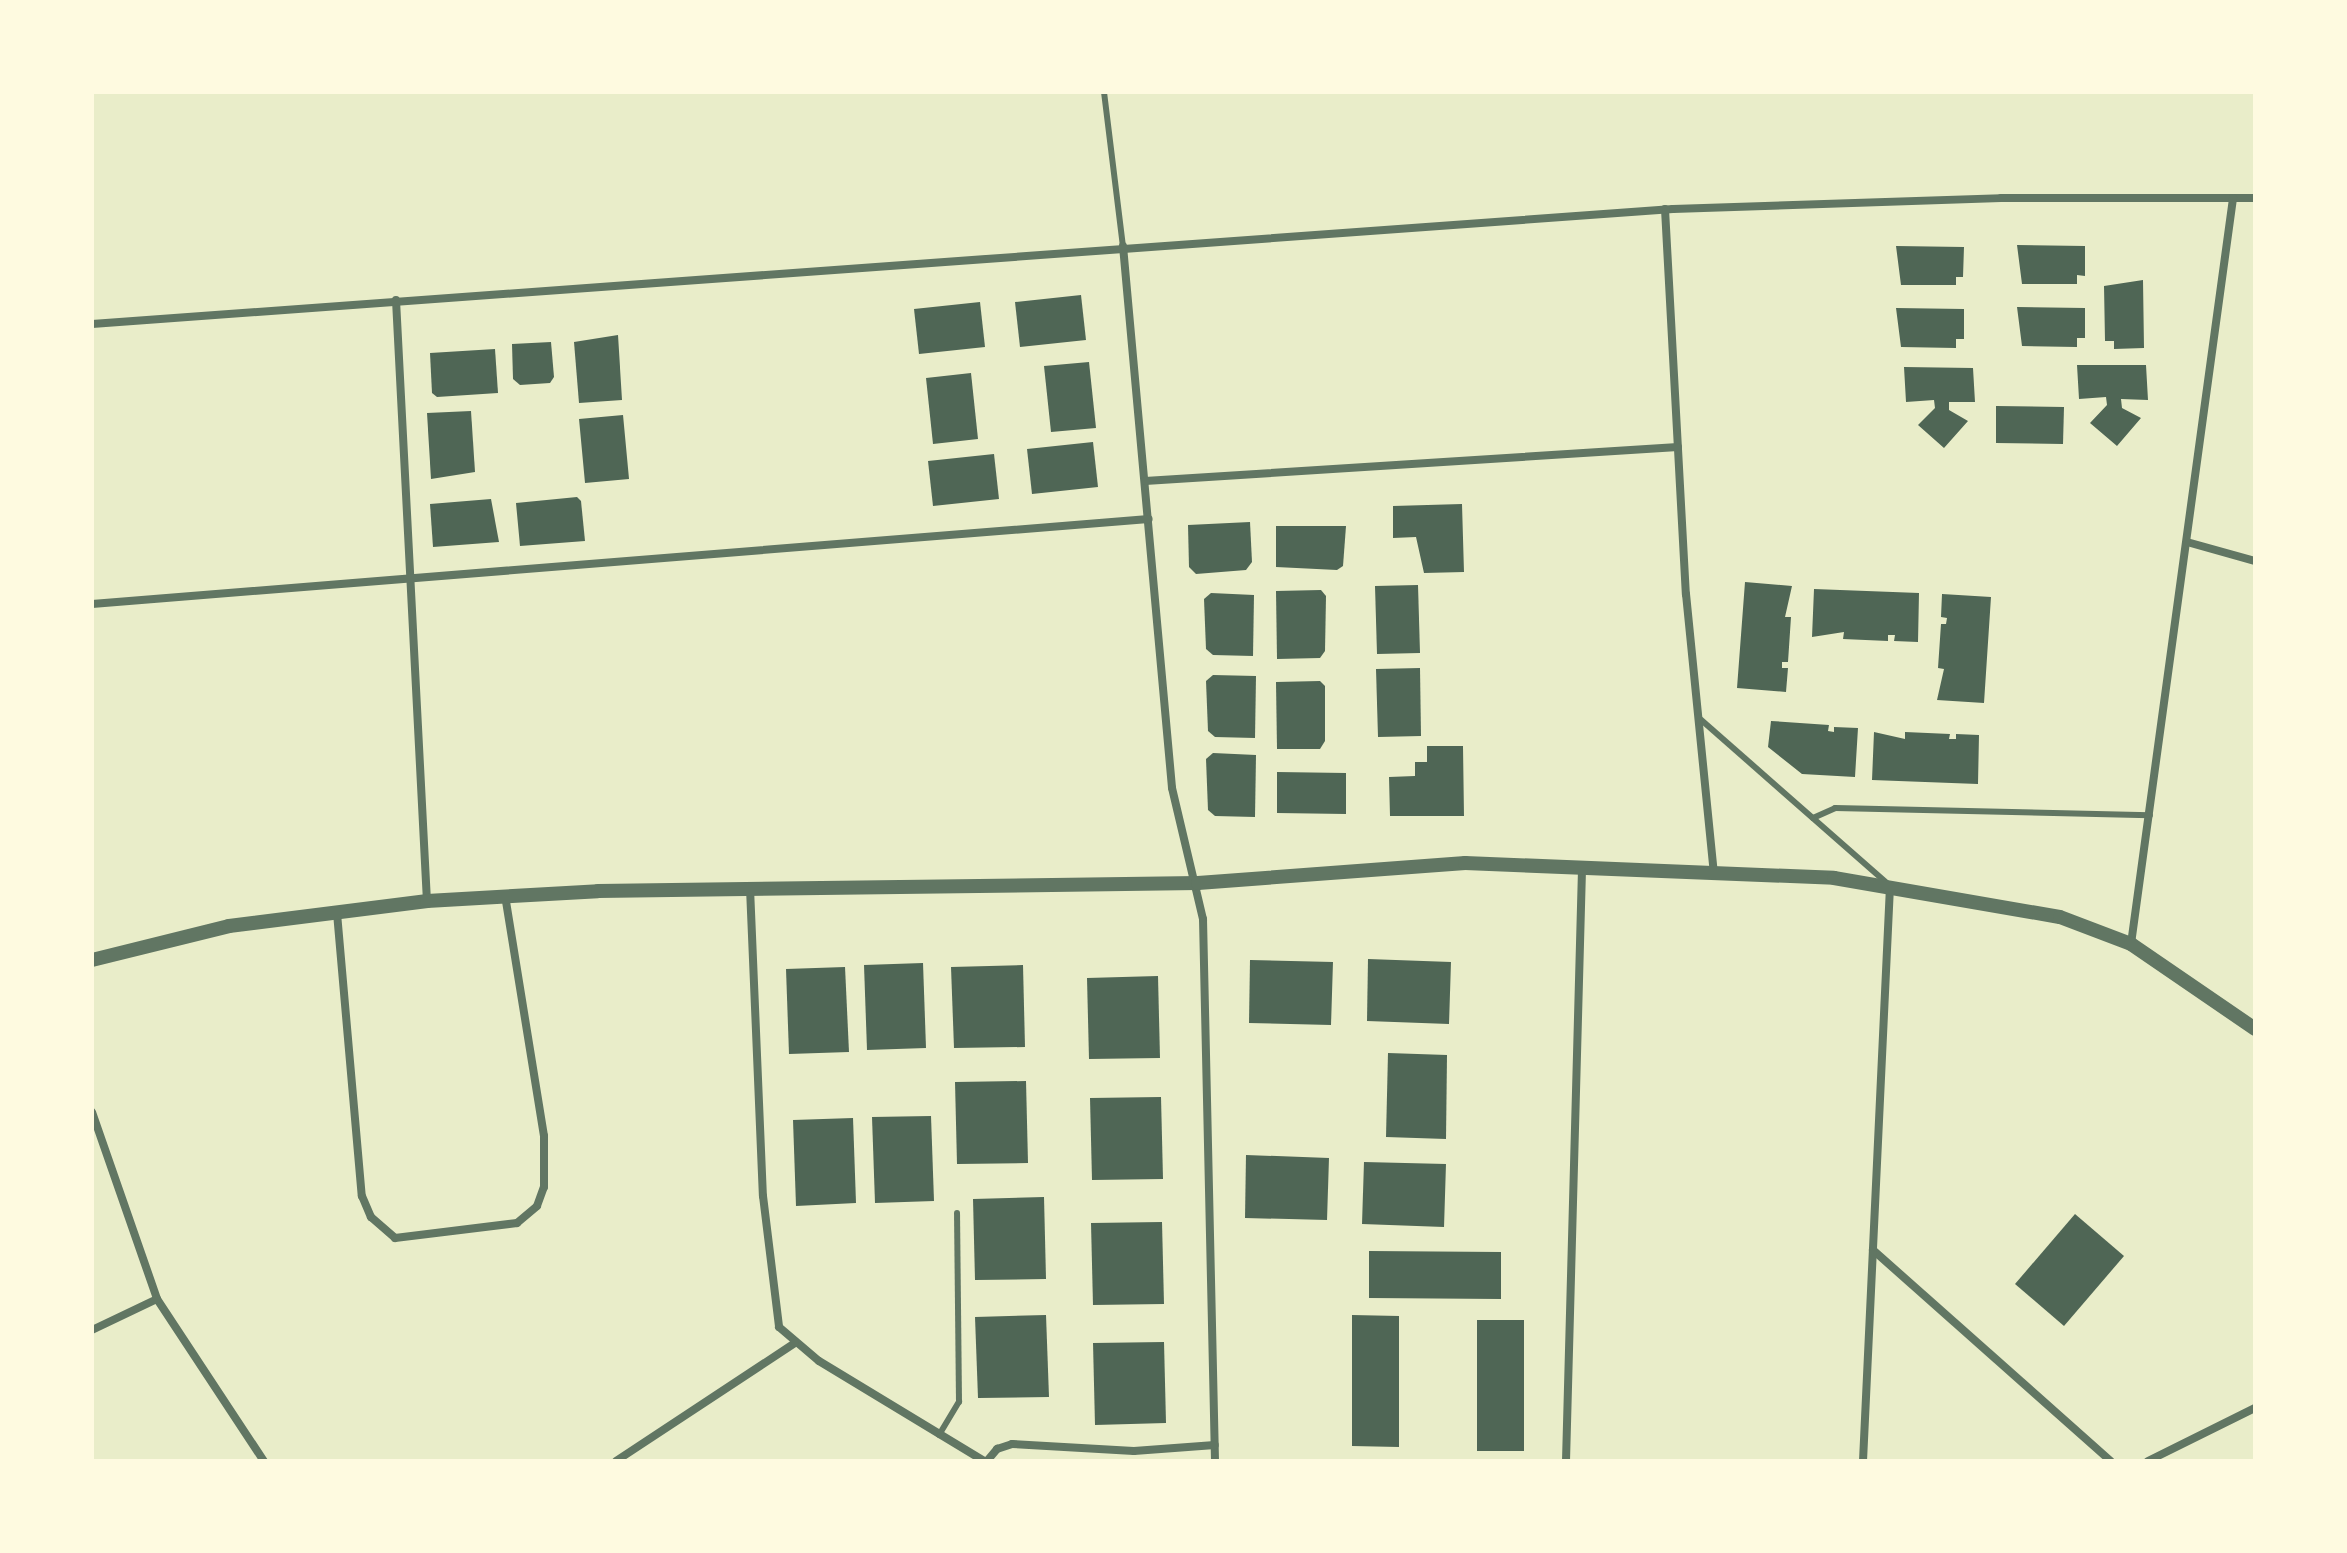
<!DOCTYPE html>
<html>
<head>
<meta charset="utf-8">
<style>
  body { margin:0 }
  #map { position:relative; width:2347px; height:1553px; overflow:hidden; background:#e9edc9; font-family:"IBM Plex Serif",serif }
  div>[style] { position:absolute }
  .building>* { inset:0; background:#4f6655 }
  .service>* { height:6px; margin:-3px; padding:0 3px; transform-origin:3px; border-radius:3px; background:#617663 }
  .minor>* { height:8px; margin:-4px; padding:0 4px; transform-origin:4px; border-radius:4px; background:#617663 }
  .tertiary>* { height:14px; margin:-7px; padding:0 7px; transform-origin:7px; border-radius:7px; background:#617663 }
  span { translate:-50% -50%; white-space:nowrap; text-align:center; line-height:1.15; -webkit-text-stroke:6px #fefae0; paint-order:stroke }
  .frame { position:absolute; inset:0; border:94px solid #fefae0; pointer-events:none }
</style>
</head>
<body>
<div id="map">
  <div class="building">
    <i style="clip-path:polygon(2017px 245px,2085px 246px,2085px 276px,2077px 275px,2077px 284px,2022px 284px)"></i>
    <i style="clip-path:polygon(1896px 246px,1964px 247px,1963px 277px,1956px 277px,1956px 285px,1901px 285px)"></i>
    <i style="clip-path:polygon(2143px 280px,2144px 348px,2114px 349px,2114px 341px,2105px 341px,2104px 286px)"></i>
    <i style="clip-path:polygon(1081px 295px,1086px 340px,1020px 347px,1015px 302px)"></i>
    <i style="clip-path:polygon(980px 302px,985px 347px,919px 354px,914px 309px)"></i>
    <i style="clip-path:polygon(2017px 307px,2085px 308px,2085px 338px,2077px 338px,2077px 347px,2022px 346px)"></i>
    <i style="clip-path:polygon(1896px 308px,1964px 309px,1964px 339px,1956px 339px,1956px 348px,1901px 347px)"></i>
    <i style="clip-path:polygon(618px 335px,622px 400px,579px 403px,574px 342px)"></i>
    <i style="clip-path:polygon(551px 342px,554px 377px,550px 383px,520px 385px,513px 379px,512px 344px)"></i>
    <i style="clip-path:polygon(495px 349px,498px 393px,437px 397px,432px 393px,430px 353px)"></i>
    <i style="clip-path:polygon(1089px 362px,1096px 428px,1051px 432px,1044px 366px)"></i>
    <i style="clip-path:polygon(2077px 365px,2146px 365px,2148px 400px,2121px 399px,2122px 408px,2141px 418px,2117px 446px,2090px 423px,2107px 405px,2106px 397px,2079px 399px)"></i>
    <i style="clip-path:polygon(1904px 367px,1973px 368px,1975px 402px,1949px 402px,1949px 410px,1968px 421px,1944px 448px,1918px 425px,1935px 408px,1934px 400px,1906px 402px)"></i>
    <i style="clip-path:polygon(971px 373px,978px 439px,933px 444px,926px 378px)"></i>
    <i style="clip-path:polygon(1996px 406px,2064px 407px,2063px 444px,1996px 443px)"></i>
    <i style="clip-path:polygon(471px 411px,475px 472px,431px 479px,427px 413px)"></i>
    <i style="clip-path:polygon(623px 415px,629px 479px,585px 483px,579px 419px)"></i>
    <i style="clip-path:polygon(1093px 442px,1098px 487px,1032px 494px,1027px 449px)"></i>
    <i style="clip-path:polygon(994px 454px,999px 499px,933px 506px,928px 461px)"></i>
    <i style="clip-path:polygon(577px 497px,581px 501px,585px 541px,520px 546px,516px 503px)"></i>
    <i style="clip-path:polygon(491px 499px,499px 542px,433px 547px,430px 504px)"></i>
    <i style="clip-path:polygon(1462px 504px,1464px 572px,1424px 573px,1416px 537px,1393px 538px,1393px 506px)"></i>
    <i style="clip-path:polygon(1250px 522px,1252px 562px,1246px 570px,1196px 574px,1189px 567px,1188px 525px)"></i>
    <i style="clip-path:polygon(1276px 526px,1346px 526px,1343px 566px,1337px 570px,1276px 567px)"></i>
    <i style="clip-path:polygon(1745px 582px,1792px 586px,1785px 617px,1791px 617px,1788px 662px,1782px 662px,1782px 668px,1788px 668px,1786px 692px,1737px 688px)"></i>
    <i style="clip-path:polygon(1418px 585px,1420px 653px,1377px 654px,1375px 586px)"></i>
    <i style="clip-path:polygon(1814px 589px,1919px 593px,1918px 642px,1894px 641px,1895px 635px,1888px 635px,1888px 641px,1843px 639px,1844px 632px,1812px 637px)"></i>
    <i style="clip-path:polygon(1321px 590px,1326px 596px,1325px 651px,1320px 658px,1277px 659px,1276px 591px)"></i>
    <i style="clip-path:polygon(1211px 593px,1254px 595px,1253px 656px,1213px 655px,1206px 649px,1204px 599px)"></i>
    <i style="clip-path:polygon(1942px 594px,1991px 597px,1984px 703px,1937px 700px,1944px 669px,1938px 668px,1941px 624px,1946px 624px,1947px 618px,1941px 617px)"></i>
    <i style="clip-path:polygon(1420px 668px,1421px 736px,1378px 737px,1376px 669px)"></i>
    <i style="clip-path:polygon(1213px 675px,1256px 676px,1255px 738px,1215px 737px,1208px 731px,1206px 681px)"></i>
    <i style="clip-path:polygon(1320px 681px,1325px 686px,1325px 741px,1320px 749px,1277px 749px,1276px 682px)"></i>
    <i style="clip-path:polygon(1771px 721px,1829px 725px,1828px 731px,1834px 732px,1834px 727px,1858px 728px,1855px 777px,1802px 774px,1768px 747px)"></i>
    <i style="clip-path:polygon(1874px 732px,1905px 739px,1905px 732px,1950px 734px,1949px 739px,1956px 739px,1956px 734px,1979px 735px,1978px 784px,1872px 780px)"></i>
    <i style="clip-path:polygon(1427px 746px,1463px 746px,1464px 816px,1390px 816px,1389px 777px,1415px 776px,1415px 762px,1427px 762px)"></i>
    <i style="clip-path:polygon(1213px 753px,1256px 755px,1255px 817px,1215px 816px,1208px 810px,1206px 759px)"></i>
    <i style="clip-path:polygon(1277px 772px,1346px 773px,1346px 814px,1277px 813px)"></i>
    <i style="clip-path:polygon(1368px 959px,1451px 962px,1449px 1024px,1367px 1021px)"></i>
    <i style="clip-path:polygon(1250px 960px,1333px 962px,1331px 1025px,1249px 1023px)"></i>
    <i style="clip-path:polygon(923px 963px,926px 1048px,867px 1050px,864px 965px)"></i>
    <i style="clip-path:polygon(1023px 965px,1025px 1047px,954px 1048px,951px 967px)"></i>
    <i style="clip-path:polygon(845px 967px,849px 1052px,789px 1054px,786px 969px)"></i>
    <i style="clip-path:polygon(1158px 976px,1160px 1058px,1089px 1059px,1087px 978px)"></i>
    <i style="clip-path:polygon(1388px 1053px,1447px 1055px,1446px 1139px,1386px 1137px)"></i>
    <i style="clip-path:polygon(1026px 1081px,1028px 1163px,957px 1164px,955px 1082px)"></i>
    <i style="clip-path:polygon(1161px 1097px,1163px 1179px,1092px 1180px,1090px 1098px)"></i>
    <i style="clip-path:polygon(931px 1116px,934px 1201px,875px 1203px,872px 1117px)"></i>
    <i style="clip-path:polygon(853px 1118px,856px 1203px,796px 1206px,793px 1120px)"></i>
    <i style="clip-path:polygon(1246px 1155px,1329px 1158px,1327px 1220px,1245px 1218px)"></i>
    <i style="clip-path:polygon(1364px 1162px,1446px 1164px,1444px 1227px,1362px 1224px)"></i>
    <i style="clip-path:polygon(1044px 1197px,1046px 1279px,975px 1280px,973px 1199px)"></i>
    <i style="clip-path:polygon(2075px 1214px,2124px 1256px,2064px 1326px,2015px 1284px)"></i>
    <i style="clip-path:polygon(1162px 1222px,1164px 1304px,1093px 1305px,1091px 1223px)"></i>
    <i style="clip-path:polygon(1369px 1251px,1501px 1252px,1501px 1299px,1369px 1298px)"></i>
    <i style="clip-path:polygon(1046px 1315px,1049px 1397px,978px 1398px,975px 1317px)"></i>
    <i style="clip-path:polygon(1352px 1315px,1399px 1316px,1399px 1447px,1352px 1446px)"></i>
    <i style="clip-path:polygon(1477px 1320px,1524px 1320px,1524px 1451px,1477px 1451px)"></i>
    <i style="clip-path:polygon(1164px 1342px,1166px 1423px,1095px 1425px,1093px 1343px)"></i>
  </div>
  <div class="service">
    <i style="left:1104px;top:92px;width:155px;rotate:83deg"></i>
    <i style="left:1699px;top:718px;width:250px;rotate:41.3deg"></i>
    <i style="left:1813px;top:818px;width:24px;rotate:-24deg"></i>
    <i style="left:1835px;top:808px;width:315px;rotate:1.3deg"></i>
    <i style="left:939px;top:1435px;width:39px;rotate:-59deg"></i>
    <i style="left:959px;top:1402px;width:189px;rotate:-90.6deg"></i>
  </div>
  <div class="minor">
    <i style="left:1665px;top:209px;width:386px;rotate:86.9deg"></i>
    <i style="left:1686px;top:594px;width:280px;rotate:84.3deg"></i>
    <i style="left:1123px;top:246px;width:544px;rotate:84.83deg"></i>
    <i style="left:1172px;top:788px;width:135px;rotate:76.7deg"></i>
    <i style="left:1203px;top:919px;width:542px;rotate:88.73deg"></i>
    <i style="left:396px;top:300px;width:602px;rotate:87.05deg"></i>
    <i style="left:92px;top:324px;width:1585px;rotate:-4.16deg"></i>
    <i style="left:1673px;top:209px;width:328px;rotate:-1.9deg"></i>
    <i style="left:2001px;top:198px;width:254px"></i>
    <i style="left:1145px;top:481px;width:534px;rotate:-3.65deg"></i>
    <i style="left:2187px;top:542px;width:71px;rotate:15.6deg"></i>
    <i style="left:92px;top:604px;width:1060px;rotate:-4.6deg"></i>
    <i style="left:750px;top:888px;width:308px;rotate:87.6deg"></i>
    <i style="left:763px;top:1196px;width:132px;rotate:83deg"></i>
    <i style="left:779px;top:1327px;width:52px;rotate:40.4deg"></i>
    <i style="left:819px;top:1361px;width:193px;rotate:31.2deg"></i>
    <i style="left:337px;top:913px;width:284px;rotate:85deg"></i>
    <i style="left:362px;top:1196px;width:23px;rotate:67deg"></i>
    <i style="left:371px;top:1217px;width:32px;rotate:41deg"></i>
    <i style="left:395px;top:1238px;width:123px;rotate:-7deg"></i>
    <i style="left:517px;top:1223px;width:26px;rotate:-40deg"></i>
    <i style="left:537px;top:1206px;width:20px;rotate:-70deg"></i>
    <i style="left:544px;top:1187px;width:51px;rotate:-90deg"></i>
    <i style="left:544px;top:1136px;width:243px;rotate:-99.2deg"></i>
    <i style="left:2131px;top:944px;width:753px;rotate:-82.21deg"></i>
    <i style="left:92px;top:1112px;width:198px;rotate:70.8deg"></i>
    <i style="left:157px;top:1299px;width:194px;rotate:56.6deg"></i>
    <i style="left:1873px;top:1250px;width:318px;rotate:41.6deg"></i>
    <i style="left:92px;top:1330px;width:72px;rotate:-25.5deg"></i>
    <i style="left:616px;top:1461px;width:214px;rotate:-33.4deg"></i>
    <i style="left:987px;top:1461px;width:16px;rotate:-50deg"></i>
    <i style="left:997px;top:1449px;width:16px;rotate:-18deg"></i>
    <i style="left:1012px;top:1444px;width:122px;rotate:3.3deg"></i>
    <i style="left:1134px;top:1451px;width:81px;rotate:-4.2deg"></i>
    <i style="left:1566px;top:1461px;width:593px;rotate:-88.45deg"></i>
    <i style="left:1863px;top:1461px;width:576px;rotate:-87.31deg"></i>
    <i style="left:2148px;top:1461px;width:119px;rotate:-26.4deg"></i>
  </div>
  <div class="tertiary">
    <i style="left:92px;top:960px;width:141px;rotate:-13.9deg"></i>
    <i style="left:229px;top:926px;width:200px;rotate:-7.2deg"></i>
    <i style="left:427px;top:901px;width:171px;rotate:-3.3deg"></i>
    <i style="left:598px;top:891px;width:600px;rotate:-0.76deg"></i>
    <i style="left:1198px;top:883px;width:268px;rotate:-4.3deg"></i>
    <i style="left:1465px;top:863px;width:369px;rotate:2.3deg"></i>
    <i style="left:1834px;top:878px;width:229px;rotate:9.8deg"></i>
    <i style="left:2060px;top:917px;width:76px;rotate:20.8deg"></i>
    <i style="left:2131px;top:944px;width:150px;rotate:34.4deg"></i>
  </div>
  <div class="frame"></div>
</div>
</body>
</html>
